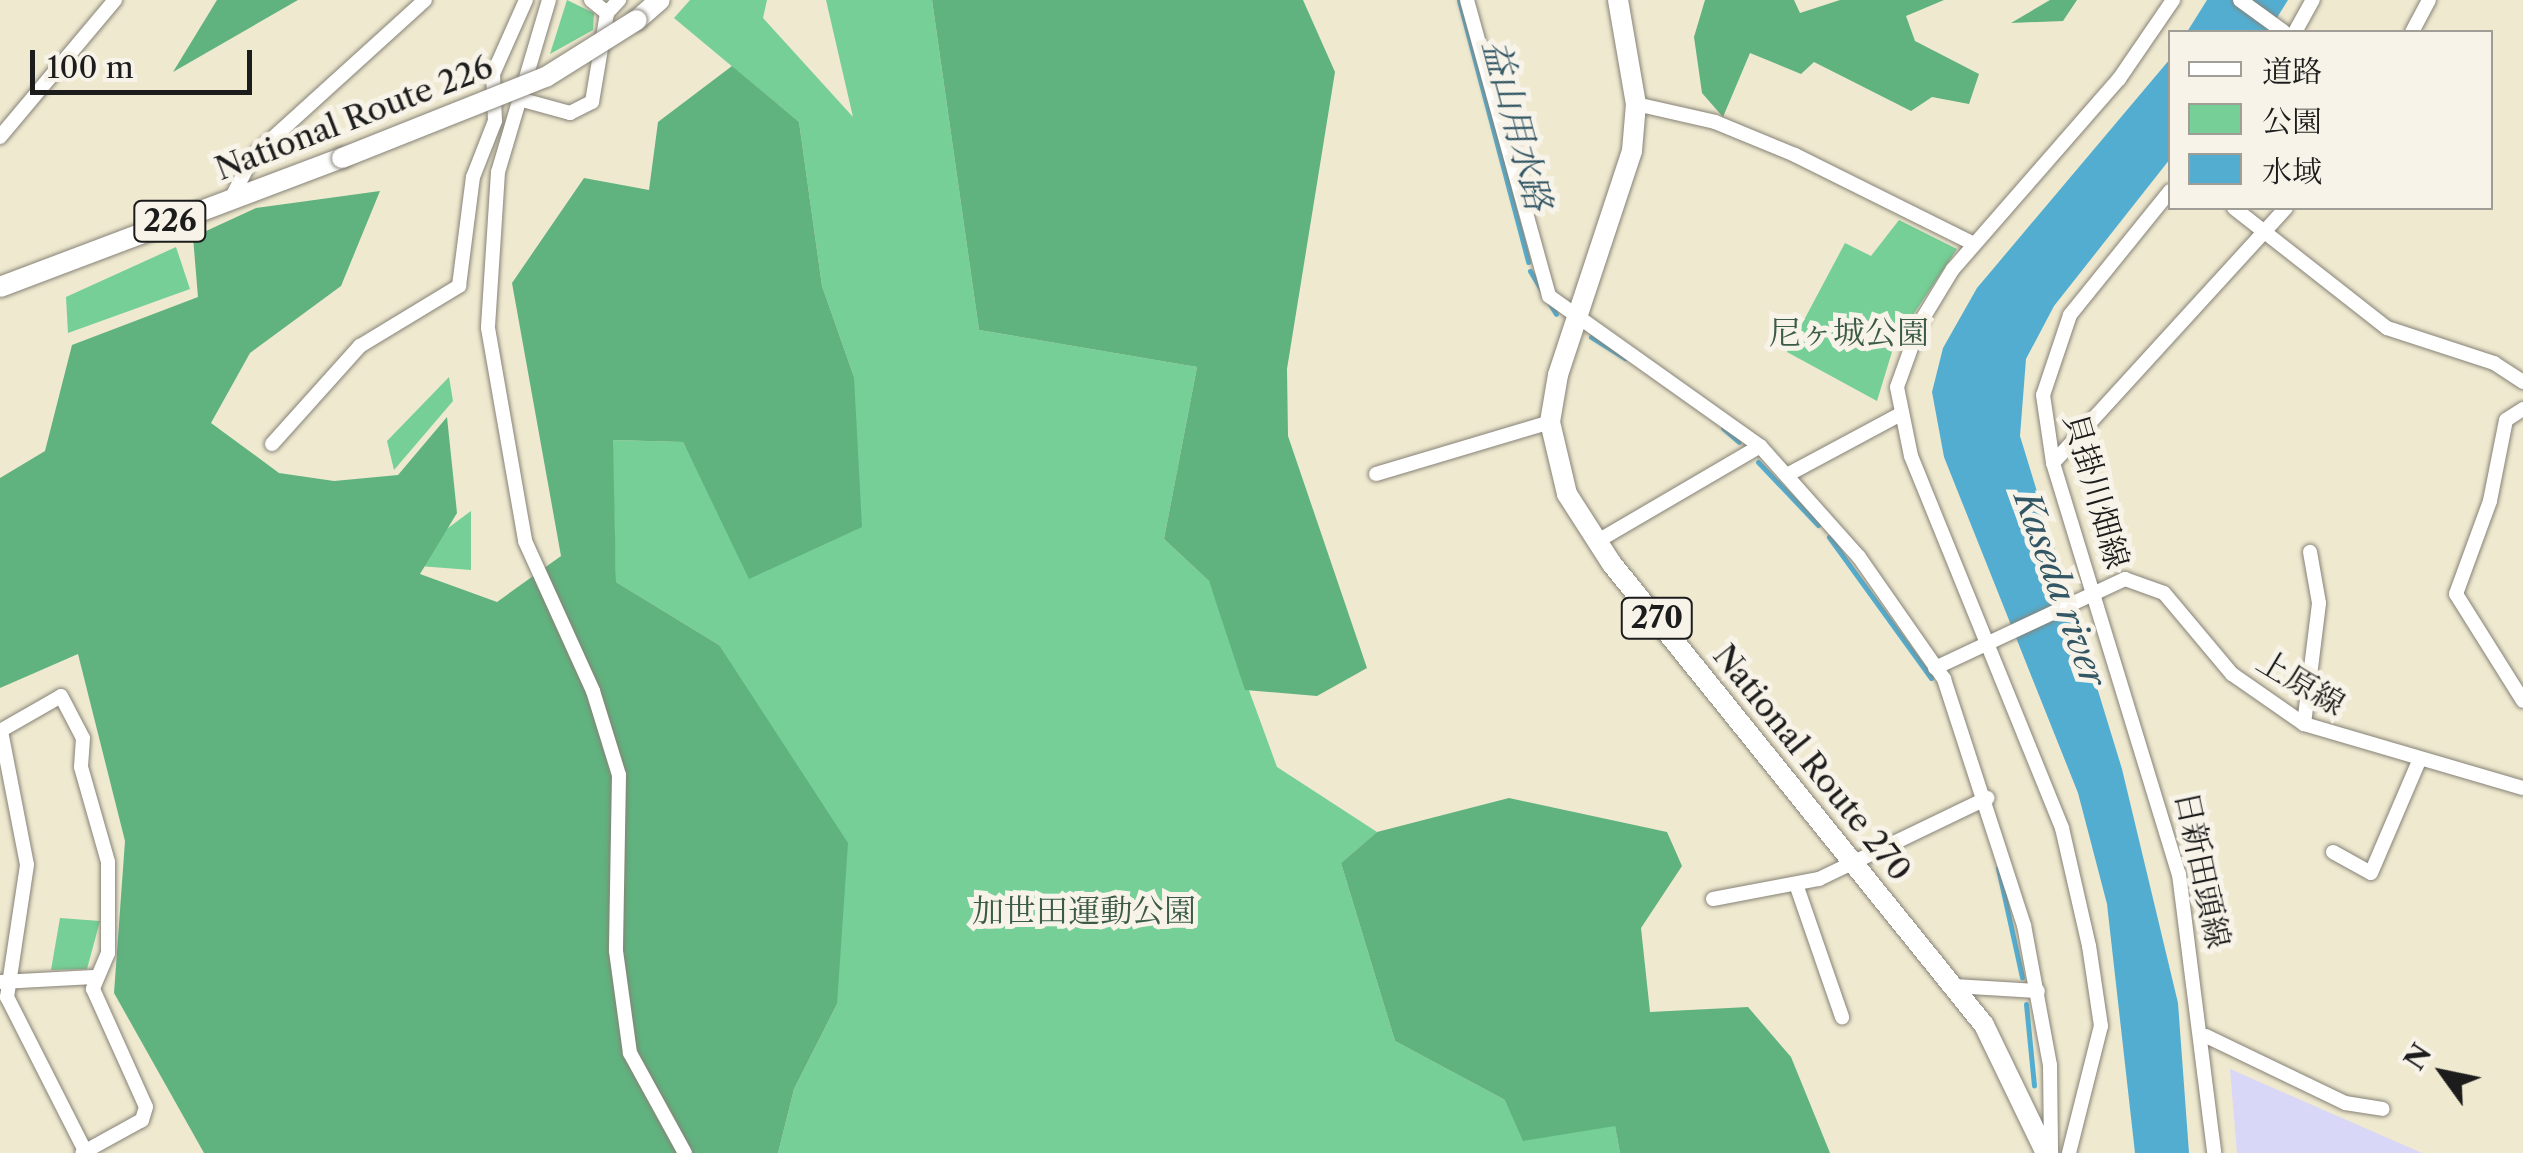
<!DOCTYPE html>
<html>
<head>
<meta charset="utf-8">
<style>
  body { margin:0 }
  #map { position:relative; width:2523px; height:1153px; overflow:hidden; background:#efe9d0; font-family:"Libre Caslon Text","Noto Serif JP",serif }
  div>[style] { position:absolute }
  .built>* { inset:0; background:#d8d7f8 }
  .green>* { inset:0; background:#75cf96 }
  .forest>* { inset:0; background:#60b27f }
  .water>* { inset:0; background:#53add0 }
  .stream>* { height:5px; margin:-2.5px; padding:0 2.5px; transform-origin:2.5px; border-radius:2.5px; background:#53add0 }
  .roads { filter:drop-shadow(0 0 2px #868276) drop-shadow(0 0 2px #868276) }
  .minor>* { height:14px; margin:-7px; padding:0 7px; transform-origin:7px; border-radius:7px; background:#fff }
  .highway>* { height:20px; margin:-10px; padding:0 10px; transform-origin:10px; border-radius:10px; background:#fff }
  .bridges { filter:drop-shadow(0 0 2px #868276) drop-shadow(0 0 2px #868276) }
  .highway-bridge>* { height:20px; margin:-10px; padding:0 10px; transform-origin:10px; border-radius:10px; background:#fff }
  span { translate:-50% -50%; white-space:nowrap; text-align:center; line-height:1.15; -webkit-text-stroke:10px #f7f3e8; paint-order:stroke }
  .shield-label span { padding:2px 8px; background:#f7f3e8; border:2px solid; border-radius:8px; -webkit-text-stroke-width:0 }
  .shield-label { font-size:30px; color:#1c1c1c; font-weight:700 }
  .street-label { font-size:32px; color:#1c1c1c }
  .park-label { font-size:32px; color:#3b5b47 }
  .water-label { font-size:35px; color:#325664; font-style:italic }
  .legend { position:absolute; left:2168px; top:30px; width:325px; height:180px; box-sizing:border-box; background:#f7f3e8; border:2px solid #9f9d96; margin:0; padding:12px 18px; list-style:none; font-size:30px; color:#1c1c1c }
  .legend li { display:flex; align-items:center; gap:20px; height:50px }
  .legend b { width:50px; border:2px solid #9f9d96 }
  .north { position:absolute; left:2393px; top:1023px; width:100px; height:100px; -webkit-text-stroke:8px #f7f3e8; paint-order:stroke; rotate:303deg; font-size:28px; font-weight:700; line-height:40px; text-align:center; color:#1c1c1c }
  .north::after { content:''; display:block; margin:auto; width:35px; height:45px; background:#1c1c1c; clip-path:polygon(50% 0,100% 100%,50% 72%,0 100%) }
  .scale { position:absolute; left:30px; top:50px; width:222px; height:45px; box-sizing:border-box; border:5px solid #1c1c1c; border-top:0; padding-left:12px; font-size:30px; line-height:35px; white-space:nowrap; color:#1c1c1c; -webkit-text-stroke:8px #f7f3e8; paint-order:stroke }
</style>
</head>
<body>
<div id="map">
  <div class="built">
    <i style="clip-path:polygon(2230px 1069px,2422px 1153px,2237px 1153px)"></i>
  </div>
  <div class="green">
    <i style="clip-path:polygon(567px 0,594px 13px,593px 30px,550px 54px)"></i>
    <i style="clip-path:polygon(690px 0,767px 0,763px 18px,853px 117px,826px 0,932px 0,979px 330px,1197px 367px,1164px 539px,1209px 581px,1277px 767px,1377px 832px,1341px 863px,1395px 1041px,1505px 1100px,1615px 1126px,1620px 1153px,778px 1153px,794px 1089px,837px 1004px,719px 645px,616px 582px,612px 440px,683px 442px,750px 578px,854px 377px,822px 286px,799px 122px,674px 18px)"></i>
    <i style="clip-path:polygon(1899px 220px,1957px 249px,1895px 342px,1877px 401px,1787px 352px,1845px 243px,1871px 256px)"></i>
    <i style="clip-path:polygon(176px 247px,190px 289px,68px 333px,66px 297px)"></i>
    <i style="clip-path:polygon(449px 377px,453px 401px,394px 470px,387px 441px)"></i>
    <i style="clip-path:polygon(471px 511px,471px 570px,419px 566px,440px 534px)"></i>
    <i style="clip-path:polygon(60px 918px,100px 921px,87px 969px,51px 970px)"></i>
  </div>
  <div class="forest">
    <i style="clip-path:polygon(217px 0,298px 0,173px 72px)"></i>
    <i style="clip-path:polygon(932px 0,1303px 0,1335px 72px,1287px 369px,1288px 436px,1367px 668px,1317px 696px,1245px 690px,1209px 581px,1164px 539px,1197px 367px,979px 330px)"></i>
    <i style="clip-path:polygon(1705px 0,1794px 0,1800px 13px,1840px 0,1944px 0,1906px 16px,1915px 41px,1979px 74px,1969px 104px,1932px 97px,1911px 111px,1814px 62px,1801px 74px,1750px 53px,1723px 117px,1702px 93px,1694px 37px)"></i>
    <i style="clip-path:polygon(2050px 0,2077px 0,2063px 21px,2011px 23px)"></i>
    <i style="clip-path:polygon(732px 66px,799px 122px,822px 286px,854px 377px,862px 527px,749px 579px,683px 442px,613px 440px,616px 582px,719px 645px,848px 843px,837px 1004px,794px 1089px,778px 1153px,204px 1153px,114px 993px,125px 841px,78px 654px,0 688px,0 478px,45px 451px,72px 345px,198px 297px,193px 237px,256px 208px,380px 191px,341px 286px,250px 353px,211px 423px,279px 473px,334px 481px,398px 475px,447px 417px,457px 513px,420px 574px,497px 602px,561px 556px,512px 283px,584px 178px,649px 190px,658px 122px)"></i>
    <i style="clip-path:polygon(1509px 798px,1667px 832px,1682px 866px,1641px 928px,1650px 1012px,1748px 1007px,1791px 1057px,1830px 1153px,1620px 1153px,1615px 1126px,1523px 1141px,1505px 1100px,1395px 1041px,1341px 863px,1377px 832px)"></i>
  </div>
  <div class="water">
    <i style="clip-path:polygon(2207px 0,2288px 0,2268px 32px,2187px 32px)"></i>
    <i style="clip-path:polygon(2170px 59px,2170px 159px,2054px 306px,2026px 359px,2020px 436px,2122px 769px,2178px 1003px,2189px 1153px,2135px 1153px,2107px 904px,2078px 793px,1944px 457px,1932px 392px,1943px 348px,1977px 288px)"></i>
  </div>
  <div class="stream">
    <i style="left:1459px;top:0;width:271px;rotate:75.2deg"></i>
    <i style="left:1530px;top:271px;width:50px;rotate:58.8deg"></i>
    <i style="left:1591px;top:337px;width:40px;rotate:32deg"></i>
    <i style="left:1723px;top:428px;width:21px;rotate:41deg"></i>
    <i style="left:1758px;top:462px;width:87px;rotate:46.4deg"></i>
    <i style="left:1829px;top:537px;width:174px;rotate:54.1deg"></i>
    <i style="left:1998px;top:868px;width:112px;rotate:77.6deg"></i>
    <i style="left:2026px;top:1004px;width:82px;rotate:84.4deg"></i>
  </div>
  <div class="roads">
    <div class="minor">
      <i style="left:549px;top:0;width:179px;rotate:106.5deg"></i>
      <i style="left:498px;top:172px;width:156px;rotate:93.7deg"></i>
      <i style="left:488px;top:328px;width:216px;rotate:80.1deg"></i>
      <i style="left:525px;top:541px;width:165px;rotate:65.6deg"></i>
      <i style="left:593px;top:691px;width:88px;rotate:72.8deg"></i>
      <i style="left:619px;top:775px;width:176px;rotate:91deg"></i>
      <i style="left:616px;top:951px;width:103px;rotate:82.2deg"></i>
      <i style="left:630px;top:1053px;width:114px;rotate:61.2deg"></i>
      <i style="left:591px;top:0;width:21px;rotate:39deg"></i>
      <i style="left:1467px;top:0;width:307px;rotate:74.5deg"></i>
      <i style="left:1549px;top:296px;width:259px;rotate:35.4deg"></i>
      <i style="left:1760px;top:446px;width:149px;rotate:48.3deg"></i>
      <i style="left:1859px;top:557px;width:149px;rotate:55.1deg"></i>
      <i style="left:1944px;top:679px;width:259px;rotate:72deg"></i>
      <i style="left:2024px;top:925px;width:142px;rotate:79.5deg"></i>
      <i style="left:2050px;top:1065px;width:88px;rotate:89.3deg"></i>
      <i style="left:2240px;top:0;width:54px;rotate:36deg"></i>
      <i style="left:2295px;top:32px;width:37px;rotate:-61deg"></i>
      <i style="left:2412px;top:32px;width:36px;rotate:-62deg"></i>
      <i style="left:519px;top:99px;width:53px;rotate:15.4deg"></i>
      <i style="left:570px;top:113px;width:25px;rotate:-27deg"></i>
      <i style="left:592px;top:102px;width:90px;rotate:-80.4deg"></i>
      <i style="left:607px;top:13px;width:18px;rotate:-47deg"></i>
      <i style="left:1636px;top:104px;width:81px;rotate:12.8deg"></i>
      <i style="left:1715px;top:122px;width:87px;rotate:22.4deg"></i>
      <i style="left:1795px;top:155px;width:198px;rotate:26.4deg"></i>
      <i style="left:0;top:137px;width:179px;rotate:-50deg"></i>
      <i style="left:2170px;top:191px;width:159px;rotate:128.9deg"></i>
      <i style="left:2070px;top:315px;width:84px;rotate:108.6deg"></i>
      <i style="left:2043px;top:395px;width:69px;rotate:81.6deg"></i>
      <i style="left:2053px;top:463px;width:430px;rotate:73deg"></i>
      <i style="left:2179px;top:874px;width:281px;rotate:82.8deg"></i>
      <i style="left:232px;top:197px;width:46px;rotate:-62.9deg"></i>
      <i style="left:253px;top:156px;width:232px;rotate:-42.2deg"></i>
      <i style="left:2234px;top:208px;width:194px;rotate:38.1deg"></i>
      <i style="left:2387px;top:328px;width:113px;rotate:18.1deg"></i>
      <i style="left:2494px;top:363px;width:35px;rotate:33deg"></i>
      <i style="left:2523px;top:409px;width:20px;rotate:147deg"></i>
      <i style="left:2506px;top:420px;width:83px;rotate:101.2deg"></i>
      <i style="left:2490px;top:501px;width:99px;rotate:110.1deg"></i>
      <i style="left:2456px;top:594px;width:126px;rotate:57.9deg"></i>
      <i style="left:272px;top:444px;width:132px;rotate:-48.1deg"></i>
      <i style="left:360px;top:346px;width:116px;rotate:-31.2deg"></i>
      <i style="left:459px;top:286px;width:110px;rotate:-82.7deg"></i>
      <i style="left:473px;top:177px;width:60px;rotate:-68.6deg"></i>
      <i style="left:495px;top:121px;width:47px;rotate:-92.4deg"></i>
      <i style="left:493px;top:74px;width:81px;rotate:-66deg"></i>
      <i style="left:2053px;top:463px;width:345px;rotate:-47.6deg"></i>
      <i style="left:1376px;top:474px;width:182px;rotate:-16.6deg"></i>
      <i style="left:1787px;top:475px;width:129px;rotate:-28.2deg"></i>
      <i style="left:1596px;top:542px;width:190px;rotate:-30.3deg"></i>
      <i style="left:1935px;top:668px;width:210px;rotate:-25.1deg"></i>
      <i style="left:2125px;top:579px;width:41px;rotate:19.7deg"></i>
      <i style="left:2164px;top:593px;width:106px;rotate:50deg"></i>
      <i style="left:2232px;top:674px;width:88px;rotate:34.8deg"></i>
      <i style="left:2304px;top:724px;width:228px;rotate:16.3deg"></i>
      <i style="left:2304px;top:724px;width:122px;rotate:-82.9deg"></i>
      <i style="left:2319px;top:603px;width:52px;rotate:-100deg"></i>
      <i style="left:0;top:731px;width:70px;rotate:-29.8deg"></i>
      <i style="left:61px;top:696px;width:47px;rotate:62.4deg"></i>
      <i style="left:83px;top:738px;width:29px;rotate:94deg"></i>
      <i style="left:81px;top:767px;width:99px;rotate:74.1deg"></i>
      <i style="left:108px;top:862px;width:91px;rotate:90deg"></i>
      <i style="left:108px;top:953px;width:39px;rotate:113deg"></i>
      <i style="left:93px;top:989px;width:129px;rotate:65.8deg"></i>
      <i style="left:146px;top:1107px;width:14px;rotate:107deg"></i>
      <i style="left:142px;top:1120px;width:68px;rotate:151.2deg"></i>
      <i style="left:1px;top:731px;width:136px;rotate:79deg"></i>
      <i style="left:27px;top:865px;width:134px;rotate:98.6deg"></i>
      <i style="left:7px;top:997px;width:173px;rotate:63.1deg"></i>
      <i style="left:2333px;top:852px;width:43px;rotate:28.9deg"></i>
      <i style="left:2371px;top:873px;width:122px;rotate:-66.8deg"></i>
      <i style="left:1797px;top:887px;width:138px;rotate:70.9deg"></i>
      <i style="left:1713px;top:899px;width:108px;rotate:-10.7deg"></i>
      <i style="left:1819px;top:879px;width:187px;rotate:-25.7deg"></i>
      <i style="left:1px;top:982px;width:93px;rotate:-3.1deg"></i>
      <i style="left:1953px;top:986px;width:85px;rotate:3.4deg"></i>
      <i style="left:2206px;top:1036px;width:154px;rotate:25.7deg"></i>
      <i style="left:2345px;top:1103px;width:38px;rotate:9deg"></i>
      <i style="left:2069px;top:1153px;width:131px;rotate:-75.9deg"></i>
      <i style="left:2101px;top:1026px;width:81px;rotate:-98.5deg"></i>
      <i style="left:2089px;top:946px;width:121px;rotate:-102.9deg"></i>
      <i style="left:2062px;top:828px;width:401px;rotate:-112.1deg"></i>
      <i style="left:1911px;top:456px;width:70px;rotate:-101.5deg"></i>
      <i style="left:1897px;top:387px;width:68px;rotate:-70.2deg"></i>
      <i style="left:1920px;top:323px;width:63px;rotate:-58.6deg"></i>
      <i style="left:1953px;top:269px;width:252px;rotate:-48.9deg"></i>
      <i style="left:2119px;top:79px;width:96px;rotate:-55.6deg"></i>
    </div>
    <div class="highway">
      <i style="left:1618px;top:0;width:106px;rotate:80.2deg"></i>
      <i style="left:1636px;top:104px;width:47px;rotate:94.9deg"></i>
      <i style="left:1632px;top:151px;width:236px;rotate:108.3deg"></i>
      <i style="left:1558px;top:375px;width:48px;rotate:99.7deg"></i>
      <i style="left:1550px;top:422px;width:74px;rotate:76.7deg"></i>
      <i style="left:1567px;top:494px;width:83px;rotate:57.3deg"></i>
      <i style="left:1612px;top:564px;width:592px;rotate:51.1deg"></i>
      <i style="left:1984px;top:1025px;width:142px;rotate:64.2deg"></i>
      <i style="left:637px;top:20px;width:30px;rotate:-41deg"></i>
      <i style="left:0;top:287px;width:366px;rotate:-20.7deg"></i>
    </div>
  </div>
  <div class="bridges">
    <div class="highway-bridge">
      <i style="left:342px;top:158px;width:219px;rotate:-21.7deg"></i>
      <i style="left:546px;top:77px;width:107px;rotate:-32.1deg"></i>
    </div>
  </div>
  <div class="shield-label">
    <span style="left:170px;top:221px">226</span>
    <span style="left:1657px;top:618px">270</span>
  </div>
  <div class="street-label">
    <span style="left:354px;top:118px;rotate:-21deg">National Route 226</span>
    <span style="left:2096px;top:491px;rotate:74deg">貝掛川畑線</span>
    <span style="left:2301px;top:683px;rotate:31deg">上原線</span>
    <span style="left:1812px;top:763px;rotate:51deg">National Route 270</span>
    <span style="left:2202px;top:870px;rotate:78deg">日新田頭線</span>
  </div>
  <div class="park-label">
    <span style="left:1849px;top:333px">尼ヶ城公園</span>
    <span style="left:1084px;top:911px">加世田運動公園</span>
  </div>
  <div class="water-label">
    <span style="left:1517px;top:125px;rotate:75deg">益山用水路</span>
    <span style="left:2060px;top:589px;rotate:70deg">Kaseda river</span>
  </div>
  <ul class="legend">
  <li><b style="height:12px;background:#fff"></b>道路</li>
  <li><b style="height:28px;background:#75cf96"></b>公園</li>
  <li><b style="height:28px;background:#53add0"></b>水域</li>
  </ul>
  <div class="north">N</div>
  <div class="scale">100 m</div>
</div>
</body>
</html>
